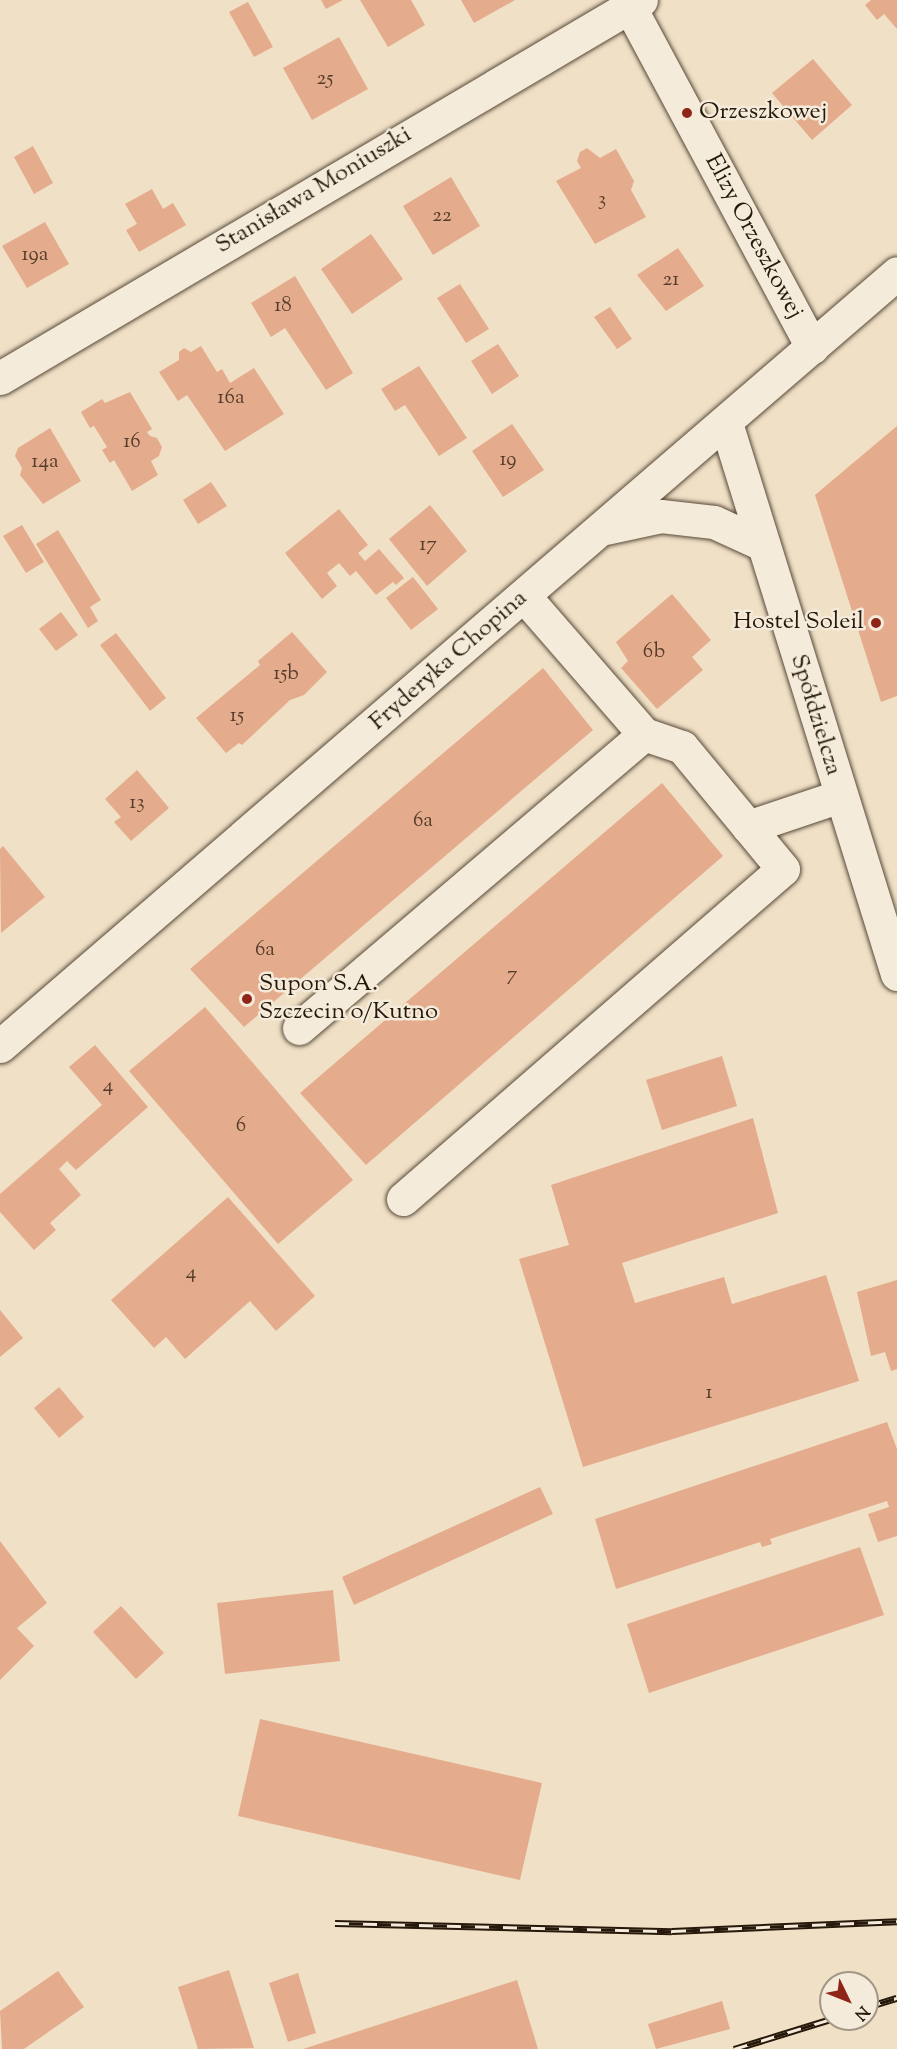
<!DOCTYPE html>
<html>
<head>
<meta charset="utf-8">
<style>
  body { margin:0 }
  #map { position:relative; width:897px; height:2049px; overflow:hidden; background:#f0e0c6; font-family:"Sorts Mill Goudy",serif }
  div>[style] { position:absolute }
  .building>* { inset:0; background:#e4ac8d }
  .roads { filter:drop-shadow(0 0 2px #584a39) drop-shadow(0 0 2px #584a39) }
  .minor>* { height:33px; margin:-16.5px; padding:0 16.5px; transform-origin:16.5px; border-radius:16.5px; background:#f5ebda }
  .rail>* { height:7px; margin-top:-3.5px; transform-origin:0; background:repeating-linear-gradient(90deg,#f5ebda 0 14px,#26180a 0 28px); box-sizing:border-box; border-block:2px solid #26180a }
  .dots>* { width:16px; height:16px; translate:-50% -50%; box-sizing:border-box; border:3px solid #f5ebda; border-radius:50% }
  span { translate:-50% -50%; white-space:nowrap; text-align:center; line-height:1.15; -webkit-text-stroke:5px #f5ebda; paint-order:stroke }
  .number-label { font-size:21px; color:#563d2b }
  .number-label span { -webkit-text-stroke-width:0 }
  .poi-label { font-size:24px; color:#26180a }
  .left { translate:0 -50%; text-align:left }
  .right { translate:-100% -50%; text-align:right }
  .street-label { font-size:24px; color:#26180a }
  .north { position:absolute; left:819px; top:1971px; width:60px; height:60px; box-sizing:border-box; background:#f5ebda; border:2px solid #a29787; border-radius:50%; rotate:133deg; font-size:16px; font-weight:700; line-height:24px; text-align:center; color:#26180a }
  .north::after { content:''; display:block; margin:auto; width:21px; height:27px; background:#8f2418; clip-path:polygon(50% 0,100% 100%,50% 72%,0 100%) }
</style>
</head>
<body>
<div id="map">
  <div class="building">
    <i style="clip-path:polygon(321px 0,343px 0,326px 9px)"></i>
    <i style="clip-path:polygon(360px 0,411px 0,425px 25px,388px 47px)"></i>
    <i style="clip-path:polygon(461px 0,515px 0,474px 23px)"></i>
    <i style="clip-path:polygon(871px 0,897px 0,897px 29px,884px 14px,877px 20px,865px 5px)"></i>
    <i style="clip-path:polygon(248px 2px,273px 47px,254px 57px,229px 12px)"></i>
    <i style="clip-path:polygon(339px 37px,368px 89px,312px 120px,283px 68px)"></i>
    <i style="clip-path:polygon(813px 59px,852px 105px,812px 140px,772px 93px)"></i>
    <i style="clip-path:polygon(33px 146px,53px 183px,34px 194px,14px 157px)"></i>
    <i style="clip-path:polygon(587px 148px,600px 158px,616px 149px,634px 181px,631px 190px,646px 217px,595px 244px,556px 181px,581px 168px,577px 161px,580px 152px)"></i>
    <i style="clip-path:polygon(451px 177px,480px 226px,433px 255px,403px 206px)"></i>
    <i style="clip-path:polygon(152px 189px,163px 209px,173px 203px,186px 225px,139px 252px,126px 230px,137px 224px,125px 204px)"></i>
    <i style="clip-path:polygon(45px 222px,69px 264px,27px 288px,2px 246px)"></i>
    <i style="clip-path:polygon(371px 234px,403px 279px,352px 314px,321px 269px)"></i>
    <i style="clip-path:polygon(678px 248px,704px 286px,666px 311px,637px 275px)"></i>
    <i style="clip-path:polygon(295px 276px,353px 373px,326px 390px,285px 328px,271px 337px,251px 303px)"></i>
    <i style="clip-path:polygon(460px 284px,489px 329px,466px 343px,437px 298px)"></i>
    <i style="clip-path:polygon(610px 307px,632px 339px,617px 349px,594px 317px)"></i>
    <i style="clip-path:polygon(498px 344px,519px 376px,492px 394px,471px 361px)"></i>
    <i style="clip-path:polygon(201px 346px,217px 372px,222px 369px,230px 383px,254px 368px,284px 414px,225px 451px,187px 395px,178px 401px,159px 372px,179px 360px,179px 352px,184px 348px,191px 352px)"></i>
    <i style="clip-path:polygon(419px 366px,467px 438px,439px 456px,405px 405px,395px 411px,381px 389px)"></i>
    <i style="clip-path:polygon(130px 392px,152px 429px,147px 432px,150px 436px,157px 438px,162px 447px,159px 456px,151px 461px,158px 475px,132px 491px,114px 460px,110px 463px,102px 450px,107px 447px,94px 426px,90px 428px,81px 412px,102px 399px,105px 403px)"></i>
    <i style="clip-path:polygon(512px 424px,544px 470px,503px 497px,472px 451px)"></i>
    <i style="clip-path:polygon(897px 426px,897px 696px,881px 702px,815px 495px)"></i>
    <i style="clip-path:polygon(50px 428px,81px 481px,43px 504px,20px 475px,22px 468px,15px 456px,18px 448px)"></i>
    <i style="clip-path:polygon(211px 482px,227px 506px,198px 524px,183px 500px)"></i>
    <i style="clip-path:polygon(430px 505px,467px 551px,427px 586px,389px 539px)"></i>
    <i style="clip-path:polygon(339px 509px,368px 545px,358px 553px,365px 561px,379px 549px,404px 578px,396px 585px,393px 582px,376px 595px,356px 571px,350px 576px,339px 563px,327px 573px,337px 586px,322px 599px,285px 553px)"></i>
    <i style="clip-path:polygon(22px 525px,44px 562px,26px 573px,3px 536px)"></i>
    <i style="clip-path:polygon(58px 530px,101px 600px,90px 607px,98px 621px,88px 628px,36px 544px)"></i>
    <i style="clip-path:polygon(413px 577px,438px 609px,411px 630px,386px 598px)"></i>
    <i style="clip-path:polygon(672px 594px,711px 640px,692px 657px,703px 670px,657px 709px,621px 668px,628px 661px,616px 642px)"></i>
    <i style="clip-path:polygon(61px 612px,78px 635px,56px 651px,39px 629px)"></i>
    <i style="clip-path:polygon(292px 632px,327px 672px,304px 695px,290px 700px,242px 745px,239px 743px,226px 753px,196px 718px,260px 665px,258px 661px)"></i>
    <i style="clip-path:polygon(116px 633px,166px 698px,150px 711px,100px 645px)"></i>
    <i style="clip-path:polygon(543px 668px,593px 730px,244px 1027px,190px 969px)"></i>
    <i style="clip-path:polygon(137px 770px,169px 808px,131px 841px,114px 822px,121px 817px,105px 799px)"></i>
    <i style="clip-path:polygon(662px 783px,723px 856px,366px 1165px,300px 1093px)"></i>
    <i style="clip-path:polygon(3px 846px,45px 897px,1px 933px,0 849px)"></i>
    <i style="clip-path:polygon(205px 1007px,353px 1180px,278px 1244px,129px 1071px)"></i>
    <i style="clip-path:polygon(95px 1045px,148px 1107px,76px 1170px,67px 1161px,59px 1169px,81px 1195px,50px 1223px,56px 1230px,34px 1250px,0 1212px,0 1194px,102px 1105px,69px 1067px)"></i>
    <i style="clip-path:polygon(722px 1056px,737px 1106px,662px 1130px,646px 1080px)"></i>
    <i style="clip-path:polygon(753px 1118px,778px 1213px,622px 1263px,635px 1303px,724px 1277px,732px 1304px,826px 1275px,859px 1381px,583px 1467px,519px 1259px,569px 1245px,551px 1185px)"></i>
    <i style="clip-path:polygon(228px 1197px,315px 1296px,276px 1331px,250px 1301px,185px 1359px,166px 1337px,154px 1348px,111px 1300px)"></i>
    <i style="clip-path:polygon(897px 1280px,897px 1369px,891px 1371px,885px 1352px,871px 1356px,857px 1292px)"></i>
    <i style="clip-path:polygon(0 1310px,23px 1338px,0 1357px)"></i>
    <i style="clip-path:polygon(59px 1387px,84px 1417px,59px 1438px,34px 1408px)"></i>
    <i style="clip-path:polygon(887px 1422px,897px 1449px,897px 1536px,878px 1542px,868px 1514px,889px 1507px,887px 1501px,770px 1539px,772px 1544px,762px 1547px,760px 1542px,616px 1589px,595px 1519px)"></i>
    <i style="clip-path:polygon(540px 1487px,553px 1514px,354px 1605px,342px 1577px)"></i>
    <i style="clip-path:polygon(0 1541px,47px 1603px,17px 1628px,34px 1646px,0 1680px)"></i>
    <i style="clip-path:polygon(860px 1547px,884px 1615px,649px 1693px,627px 1624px)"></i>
    <i style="clip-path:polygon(333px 1590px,340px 1661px,225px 1674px,217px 1603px)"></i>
    <i style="clip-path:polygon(121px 1606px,164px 1653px,136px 1679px,93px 1632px)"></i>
    <i style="clip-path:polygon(260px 1719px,542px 1783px,520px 1880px,238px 1816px)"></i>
    <i style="clip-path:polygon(229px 1970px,254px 2048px,198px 2049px,178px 1987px)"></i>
    <i style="clip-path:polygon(58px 1971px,84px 2007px,24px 2049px,2px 2049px,0 2011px)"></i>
    <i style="clip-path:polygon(298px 1973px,316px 2033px,288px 2042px,269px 1983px)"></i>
    <i style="clip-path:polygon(517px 1980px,538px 2049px,303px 2049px)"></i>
    <i style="clip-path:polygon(722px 2001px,730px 2029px,656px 2049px,648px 2024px)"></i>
  </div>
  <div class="roads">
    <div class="minor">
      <i style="left:626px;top:0;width:394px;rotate:61.8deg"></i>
      <i style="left:0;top:378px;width:744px;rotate:-30.53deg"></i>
      <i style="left:726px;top:423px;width:577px;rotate:72.76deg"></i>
      <i style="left:606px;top:528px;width:56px;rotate:-12.3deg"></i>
      <i style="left:661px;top:516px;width:53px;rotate:6.5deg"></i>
      <i style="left:714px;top:522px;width:51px;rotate:24.5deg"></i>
      <i style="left:748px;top:827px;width:97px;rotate:-18.6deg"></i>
      <i style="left:299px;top:1028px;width:453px;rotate:-40.4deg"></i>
      <i style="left:644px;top:734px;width:183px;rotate:-131deg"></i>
      <i style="left:0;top:1046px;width:1184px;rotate:-40.75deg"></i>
      <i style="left:403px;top:1199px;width:503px;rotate:-40.97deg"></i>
      <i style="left:783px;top:869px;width:158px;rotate:-129.6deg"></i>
      <i style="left:682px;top:747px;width:40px;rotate:-161.1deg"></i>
    </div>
  </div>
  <div class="rail">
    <i style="left:335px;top:1923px;width:337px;rotate:1.4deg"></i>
    <i style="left:672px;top:1931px;width:225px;rotate:-2.5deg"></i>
    <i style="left:867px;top:2007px;width:31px;rotate:-17deg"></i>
    <i style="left:734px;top:2049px;width:102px;rotate:-17.2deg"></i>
  </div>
  <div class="dots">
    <i style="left:687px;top:113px;background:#8f2418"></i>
    <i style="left:876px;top:623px;background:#8f2418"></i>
    <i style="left:247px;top:999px;background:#8f2418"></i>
  </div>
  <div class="number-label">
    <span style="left:325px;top:79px">25</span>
    <span style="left:602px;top:200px">3</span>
    <span style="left:442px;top:216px">22</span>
    <span style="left:35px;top:255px">19a</span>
    <span style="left:671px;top:280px">21</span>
    <span style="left:283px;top:306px">18</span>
    <span style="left:231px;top:398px">16a</span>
    <span style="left:132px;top:442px">16</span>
    <span style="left:508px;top:460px">19</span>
    <span style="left:45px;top:462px">14a</span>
    <span style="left:428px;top:545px">17</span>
    <span style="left:654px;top:652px">6b</span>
    <span style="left:286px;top:674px">15b</span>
    <span style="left:237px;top:716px">15</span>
    <span style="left:137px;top:803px">13</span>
    <span style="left:423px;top:821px">6a</span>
    <span style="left:265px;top:950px">6a</span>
    <span style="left:512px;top:975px">7</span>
    <span style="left:108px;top:1086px">4</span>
    <span style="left:241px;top:1126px">6</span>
    <span style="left:191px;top:1273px">4</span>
    <span style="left:709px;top:1393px">1</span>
  </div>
  <div class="poi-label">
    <span class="left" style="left:699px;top:113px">Orzeszkowej</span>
    <span class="right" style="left:864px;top:623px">Hostel Soleil</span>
    <span class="left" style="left:259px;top:999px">Supon S.A.<br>Szczecin o/Kutno</span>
  </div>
  <div class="street-label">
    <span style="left:314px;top:191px;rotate:-31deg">Stanisława Moniuszki</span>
    <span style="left:753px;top:237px;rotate:62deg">Elizy Orzeszkowej</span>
    <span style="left:449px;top:661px;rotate:-41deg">Fryderyka Chopina</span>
    <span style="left:815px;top:715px;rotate:73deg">Spółdzielcza</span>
  </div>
  <div class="north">N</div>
</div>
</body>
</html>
